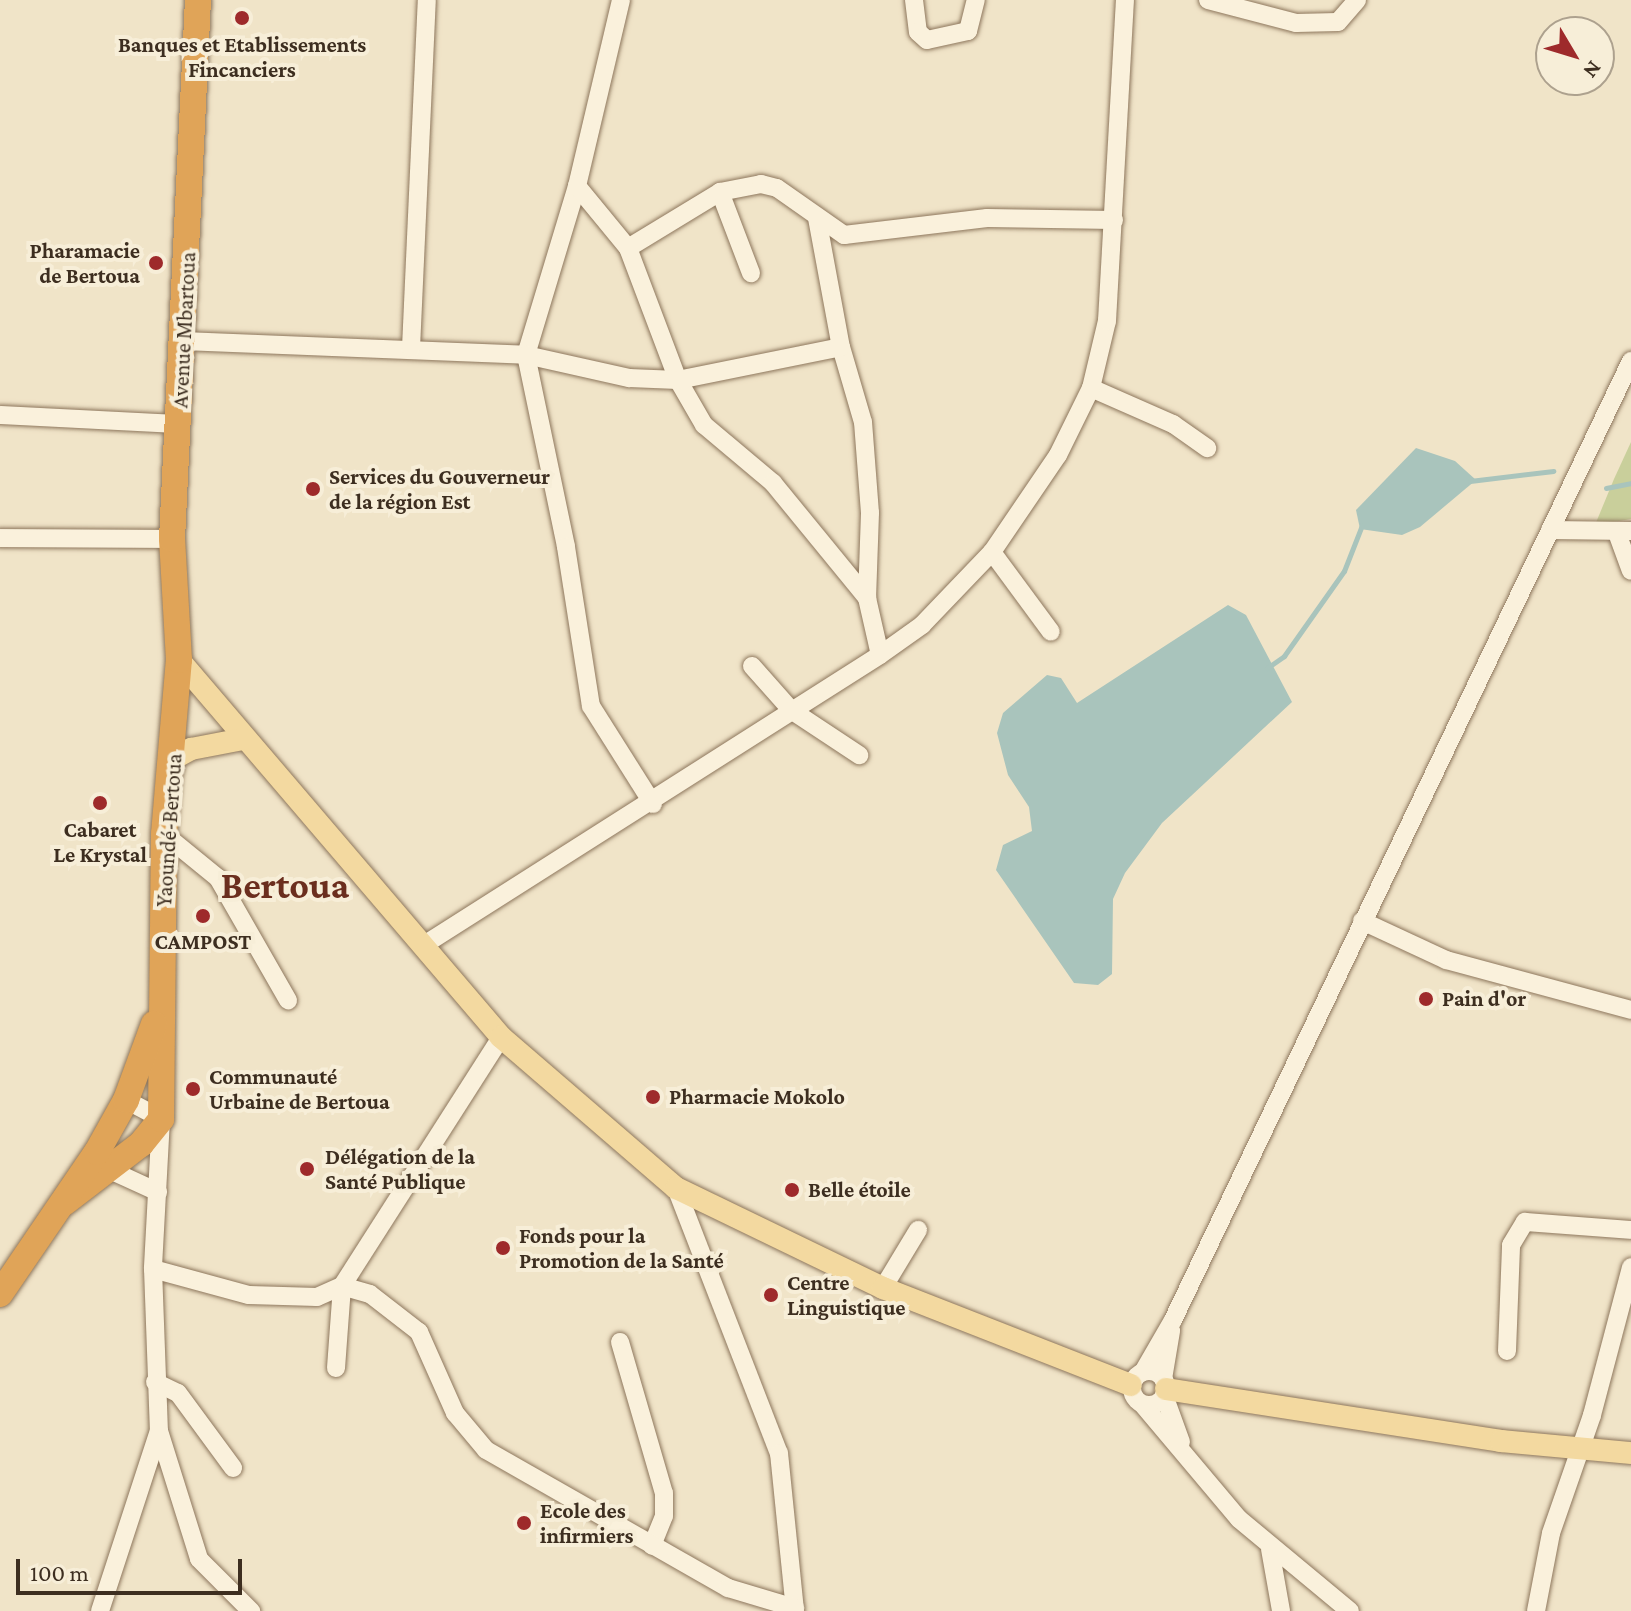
<!DOCTYPE html>
<html>
<head>
<meta charset="utf-8">
<style>
  body { margin:0 }
  #map { position:relative; width:1631px; height:1611px; overflow:hidden; background:#f0e4c8; font-family:"Crimson Pro",serif }
  div>[style] { position:absolute }
  .green>* { inset:0; background:#c9cf9b }
  .water>* { inset:0; background:#a9c4bc }
  .stream>* { height:5px; margin:-2.5px; padding:0 2.5px; transform-origin:2.5px; border-radius:2.5px; background:#a9c4bc }
  .roads { filter:drop-shadow(0 0 2px #8d765c) drop-shadow(0 0 2px #8d765c) }
  .minor>* { height:18px; margin:-9px; padding:0 9px; transform-origin:9px; border-radius:9px; background:#faf1dc }
  .minor>.ring { margin:-9px; padding:0; box-sizing:content-box; background:none; border:18px solid #faf1dc; border-radius:50% }
  .major>* { height:22px; margin:-11px; padding:0 11px; transform-origin:11px; border-radius:11px; background:#f3d9a0 }
  .highway>* { height:26px; margin:-13px; padding:0 13px; transform-origin:13px; border-radius:13px; background:#e0a458 }
  .dots>* { width:22px; height:22px; translate:-50% -50%; box-sizing:border-box; border:4px solid #f7eed8; border-radius:50% }
  span { translate:-50% -50%; white-space:nowrap; text-align:center; line-height:1.15; -webkit-text-stroke:8px #f7eed8; paint-order:stroke }
  .poi-label { font-size:22px; color:#3d2e20; font-weight:700 }
  .right { translate:-100% -50%; text-align:right }
  .left { translate:0 -50%; text-align:left }
  .street-label { font-size:22px; color:#3d2e20 }
  .town-label { font-size:38px; color:#6b2e1e; font-weight:700 }
  .north { position:absolute; left:1535px; top:16px; width:80px; height:80px; box-sizing:border-box; background:#f7eed8; border:2px solid #ada18e; border-radius:50%; rotate:128deg; font-size:22px; font-weight:700; line-height:32px; text-align:center; color:#3d2e20 }
  .north::after { content:''; display:block; margin:auto; width:28px; height:36px; background:#9e2a2b; clip-path:polygon(50% 0,100% 100%,50% 72%,0 100%) }
  .scale { position:absolute; left:16px; top:1559px; width:226px; height:36px; box-sizing:border-box; border:4px solid #3d2e20; border-top:0; padding-left:10px; font-size:24px; line-height:28px; white-space:nowrap; color:#3d2e20; -webkit-text-stroke:6px #f7eed8; paint-order:stroke }
</style>
</head>
<body>
<div id="map">
  <div class="green">
    <i style="clip-path:polygon(1631px 442px,1631px 519px,1595px 525px,1614px 479px)"></i>
  </div>
  <div class="water">
    <i style="clip-path:polygon(1416px 448px,1455px 461px,1476px 480px,1420px 527px,1402px 535px,1360px 529px,1356px 510px)"></i>
    <i style="clip-path:polygon(1228px 605px,1246px 615px,1292px 702px,1162px 823px,1125px 873px,1113px 899px,1112px 974px,1098px 985px,1074px 983px,996px 870px,1003px 845px,1032px 831px,1029px 807px,1008px 775px,997px 733px,1003px 713px,1047px 675px,1061px 678px,1077px 703px)"></i>
  </div>
  <div class="stream">
    <i style="left:1470px;top:481px;width:84px;rotate:-6.9deg"></i>
    <i style="left:1606px;top:488px;width:25px;rotate:-11deg"></i>
    <i style="left:1267px;top:668px;width:21px;rotate:-35deg"></i>
    <i style="left:1284px;top:656px;width:104px;rotate:-54.8deg"></i>
    <i style="left:1344px;top:571px;width:49px;rotate:-68.6deg"></i>
  </div>
  <div class="roads">
    <div class="minor">
      <i style="left:621px;top:0;width:191px;rotate:103.3deg"></i>
      <i style="left:577px;top:186px;width:177px;rotate:106.8deg"></i>
      <i style="left:526px;top:355px;width:196px;rotate:78.2deg"></i>
      <i style="left:566px;top:547px;width:161px;rotate:81.1deg"></i>
      <i style="left:591px;top:706px;width:116px;rotate:57.7deg"></i>
      <i style="left:914px;top:0;width:32px;rotate:83deg"></i>
      <i style="left:918px;top:32px;width:12px;rotate:42deg"></i>
      <i style="left:927px;top:40px;width:42px;rotate:-12.4deg"></i>
      <i style="left:968px;top:31px;width:32px;rotate:-76deg"></i>
      <i style="left:1208px;top:0;width:91px;rotate:14.6deg"></i>
      <i style="left:1296px;top:23px;width:42px;rotate:-1.4deg"></i>
      <i style="left:1338px;top:22px;width:29px;rotate:-49deg"></i>
      <i style="left:577px;top:186px;width:80px;rotate:50.6deg"></i>
      <i style="left:628px;top:248px;width:141px;rotate:69.3deg"></i>
      <i style="left:678px;top:380px;width:52px;rotate:60deg"></i>
      <i style="left:704px;top:425px;width:90px;rotate:40deg"></i>
      <i style="left:773px;top:483px;width:149px;rotate:50.7deg"></i>
      <i style="left:720px;top:192px;width:87px;rotate:69.1deg"></i>
      <i style="left:817px;top:218px;width:131px;rotate:79.5deg"></i>
      <i style="left:841px;top:347px;width:78px;rotate:73.7deg"></i>
      <i style="left:863px;top:422px;width:91px;rotate:85.6deg"></i>
      <i style="left:870px;top:513px;width:85px;rotate:92deg"></i>
      <i style="left:867px;top:598px;width:58px;rotate:77.2deg"></i>
      <i style="left:628px;top:248px;width:108px;rotate:-31.3deg"></i>
      <i style="left:720px;top:192px;width:42px;rotate:-11deg"></i>
      <i style="left:761px;top:184px;width:16px;rotate:14deg"></i>
      <i style="left:777px;top:188px;width:82px;rotate:35deg"></i>
      <i style="left:844px;top:235px;width:144px;rotate:-6.8deg"></i>
      <i style="left:987px;top:218px;width:127px;rotate:0.9deg"></i>
      <i style="left:183px;top:341px;width:343px;rotate:2.3deg"></i>
      <i style="left:526px;top:355px;width:106px;rotate:12.6deg"></i>
      <i style="left:629px;top:378px;width:49px;rotate:2.3deg"></i>
      <i style="left:678px;top:380px;width:166px;rotate:-11.4deg"></i>
      <i style="left:411px;top:348px;width:348px;rotate:-87.4deg"></i>
      <i style="left:1091px;top:388px;width:90px;rotate:23.7deg"></i>
      <i style="left:1173px;top:424px;width:42px;rotate:35.2deg"></i>
      <i style="left:0;top:415px;width:178px;rotate:2.9deg"></i>
      <i style="left:1550px;top:530px;width:81px;rotate:0.7deg"></i>
      <i style="left:1617px;top:533px;width:40px;rotate:69.8deg"></i>
      <i style="left:0;top:538px;width:172px;rotate:0.3deg"></i>
      <i style="left:992px;top:552px;width:99px;rotate:53.6deg"></i>
      <i style="left:752px;top:666px;width:59px;rotate:48.4deg"></i>
      <i style="left:791px;top:710px;width:82px;rotate:33.5deg"></i>
      <i style="left:164px;top:834px;width:70px;rotate:39.2deg"></i>
      <i style="left:218px;top:878px;width:141px;rotate:60.2deg"></i>
      <i style="left:1362px;top:921px;width:93px;rotate:24.9deg"></i>
      <i style="left:1446px;top:960px;width:192px;rotate:15.1deg"></i>
      <i style="left:427px;top:943px;width:537px;rotate:-32.45deg"></i>
      <i style="left:880px;top:655px;width:52px;rotate:-35.5deg"></i>
      <i style="left:922px;top:625px;width:101px;rotate:-46.2deg"></i>
      <i style="left:992px;top:552px;width:117px;rotate:-55.8deg"></i>
      <i style="left:1058px;top:455px;width:75px;rotate:-63.8deg"></i>
      <i style="left:1091px;top:388px;width:69px;rotate:-76.6deg"></i>
      <i style="left:1107px;top:321px;width:322px;rotate:-86.8deg"></i>
      <i style="left:126px;top:1100px;width:40px;rotate:28deg"></i>
      <i style="left:161px;top:1119px;width:150px;rotate:93.1deg"></i>
      <i style="left:153px;top:1269px;width:162px;rotate:87.9deg"></i>
      <i style="left:159px;top:1431px;width:134px;rotate:72.6deg"></i>
      <i style="left:199px;top:1559px;width:74px;rotate:45deg"></i>
      <i style="left:103px;top:1160px;width:12px;rotate:55deg"></i>
      <i style="left:110px;top:1170px;width:53px;rotate:24.6deg"></i>
      <i style="left:676px;top:1188px;width:284px;rotate:68.8deg"></i>
      <i style="left:779px;top:1453px;width:159px;rotate:84.2deg"></i>
      <i style="left:153px;top:1269px;width:99px;rotate:15.2deg"></i>
      <i style="left:249px;top:1295px;width:68px;rotate:1.7deg"></i>
      <i style="left:317px;top:1297px;width:27px;rotate:-24deg"></i>
      <i style="left:342px;top:1286px;width:295px;rotate:-57.4deg"></i>
      <i style="left:883px;top:1288px;width:68px;rotate:-58.9deg"></i>
      <i style="left:620px;top:1342px;width:157px;rotate:73.8deg"></i>
      <i style="left:664px;top:1493px;width:23px;rotate:90deg"></i>
      <i style="left:664px;top:1516px;width:32px;rotate:112deg"></i>
      <i style="left:1507px;top:1351px;width:106px;rotate:-87.8deg"></i>
      <i style="left:1511px;top:1245px;width:27px;rotate:-59deg"></i>
      <i style="left:1525px;top:1222px;width:106px;rotate:4.3deg"></i>
      <i style="left:336px;top:1368px;width:82px;rotate:-85.8deg"></i>
      <i style="left:342px;top:1286px;width:29px;rotate:16deg"></i>
      <i style="left:370px;top:1294px;width:62px;rotate:37.8deg"></i>
      <i style="left:419px;top:1332px;width:89px;rotate:66deg"></i>
      <i style="left:455px;top:1413px;width:48px;rotate:50deg"></i>
      <i style="left:486px;top:1450px;width:279px;rotate:29.7deg"></i>
      <i style="left:728px;top:1588px;width:70px;rotate:16.6deg"></i>
      <i class="ring" style="left:1132px;top:1371px;width:16px;height:16px"></i>
      <i style="left:1143px;top:1372px;width:60px;rotate:-60deg"></i>
      <i style="left:1173px;top:1320px;width:1063px;rotate:-64.47deg"></i>
      <i style="left:1163px;top:1379px;width:49px;rotate:-80.5deg"></i>
      <i style="left:155px;top:1382px;width:25px;rotate:26deg"></i>
      <i style="left:178px;top:1393px;width:93px;rotate:53.7deg"></i>
      <i style="left:1164px;top:1395px;width:50px;rotate:70.1deg"></i>
      <i style="left:1143px;top:1405px;width:149px;rotate:49.9deg"></i>
      <i style="left:1239px;top:1519px;width:144px;rotate:39.7deg"></i>
      <i style="left:1270px;top:1549px;width:63px;rotate:79.9deg"></i>
      <i style="left:100px;top:1611px;width:189px;rotate:-71.9deg"></i>
      <i style="left:1536px;top:1611px;width:79px;rotate:-79.1deg"></i>
      <i style="left:1551px;top:1533px;width:125px;rotate:-70.8deg"></i>
      <i style="left:1592px;top:1415px;width:153px;rotate:-75.2deg"></i>
    </div>
    <div class="major">
      <i style="left:179px;top:660px;width:496px;rotate:49.5deg"></i>
      <i style="left:501px;top:1037px;width:231px;rotate:40.8deg"></i>
      <i style="left:676px;top:1188px;width:230px;rotate:25.8deg"></i>
      <i style="left:883px;top:1288px;width:266px;rotate:21.4deg"></i>
      <i style="left:173px;top:768px;width:9px;rotate:-90deg"></i>
      <i style="left:173px;top:759px;width:21px;rotate:-29deg"></i>
      <i style="left:191px;top:749px;width:53px;rotate:-10.9deg"></i>
      <i style="left:1166px;top:1389px;width:339px;rotate:8.8deg"></i>
      <i style="left:1501px;top:1441px;width:131px;rotate:5.3deg"></i>
    </div>
    <div class="highway">
      <i style="left:64px;top:1203px;width:97px;rotate:-37.5deg"></i>
      <i style="left:141px;top:1144px;width:32px;rotate:-51deg"></i>
      <i style="left:161px;top:1119px;width:285px;rotate:-89.4deg"></i>
      <i style="left:164px;top:834px;width:175px;rotate:-85.1deg"></i>
      <i style="left:179px;top:660px;width:121px;rotate:-93.3deg"></i>
      <i style="left:172px;top:539px;width:540px;rotate:-87.24deg"></i>
      <i style="left:0;top:1294px;width:172px;rotate:-55.7deg"></i>
      <i style="left:97px;top:1152px;width:60px;rotate:-60.9deg"></i>
      <i style="left:126px;top:1100px;width:81px;rotate:-69.8deg"></i>
    </div>
  </div>
  <div class="dots">
    <i style="left:242px;top:18px;background:#9e2a2b"></i>
    <i style="left:156px;top:263px;background:#9e2a2b"></i>
    <i style="left:313px;top:489px;background:#9e2a2b"></i>
    <i style="left:100px;top:803px;background:#9e2a2b"></i>
    <i style="left:203px;top:916px;background:#9e2a2b"></i>
    <i style="left:1426px;top:999px;background:#9e2a2b"></i>
    <i style="left:193px;top:1089px;background:#9e2a2b"></i>
    <i style="left:653px;top:1097px;background:#9e2a2b"></i>
    <i style="left:307px;top:1169px;background:#9e2a2b"></i>
    <i style="left:792px;top:1190px;background:#9e2a2b"></i>
    <i style="left:503px;top:1248px;background:#9e2a2b"></i>
    <i style="left:771px;top:1295px;background:#9e2a2b"></i>
    <i style="left:524px;top:1523px;background:#9e2a2b"></i>
  </div>
  <div class="poi-label">
    <span style="left:242px;top:57px">Banques et Etablissements<br>Fincanciers</span>
    <span class="right" style="left:140px;top:263px">Pharamacie<br>de Bertoua</span>
    <span class="left" style="left:329px;top:489px">Services du Gouverneur<br>de la région Est</span>
    <span style="left:100px;top:842px">Cabaret<br>Le Krystal</span>
    <span style="left:203px;top:942px">CAMPOST</span>
    <span class="left" style="left:1442px;top:999px">Pain d'or</span>
    <span class="left" style="left:209px;top:1089px">Communauté<br>Urbaine de Bertoua</span>
    <span class="left" style="left:669px;top:1097px">Pharmacie Mokolo</span>
    <span class="left" style="left:325px;top:1169px">Délégation de la<br>Santé Publique</span>
    <span class="left" style="left:808px;top:1190px">Belle étoile</span>
    <span class="left" style="left:519px;top:1248px">Fonds pour la<br>Promotion de la Santé</span>
    <span class="left" style="left:787px;top:1295px">Centre<br>Linguistique</span>
    <span class="left" style="left:540px;top:1523px">Ecole des<br>infirmiers</span>
  </div>
  <div class="street-label">
    <span style="left:184px;top:330px;rotate:-87deg">Avenue Mbartoua</span>
    <span style="left:169px;top:830px;rotate:-86deg">Yaoundé-Bertoua</span>
  </div>
  <div class="town-label">
    <span style="left:285px;top:886px">Bertoua</span>
  </div>
  <div class="north">N</div>
  <div class="scale">100 m</div>
</div>
</body>
</html>
